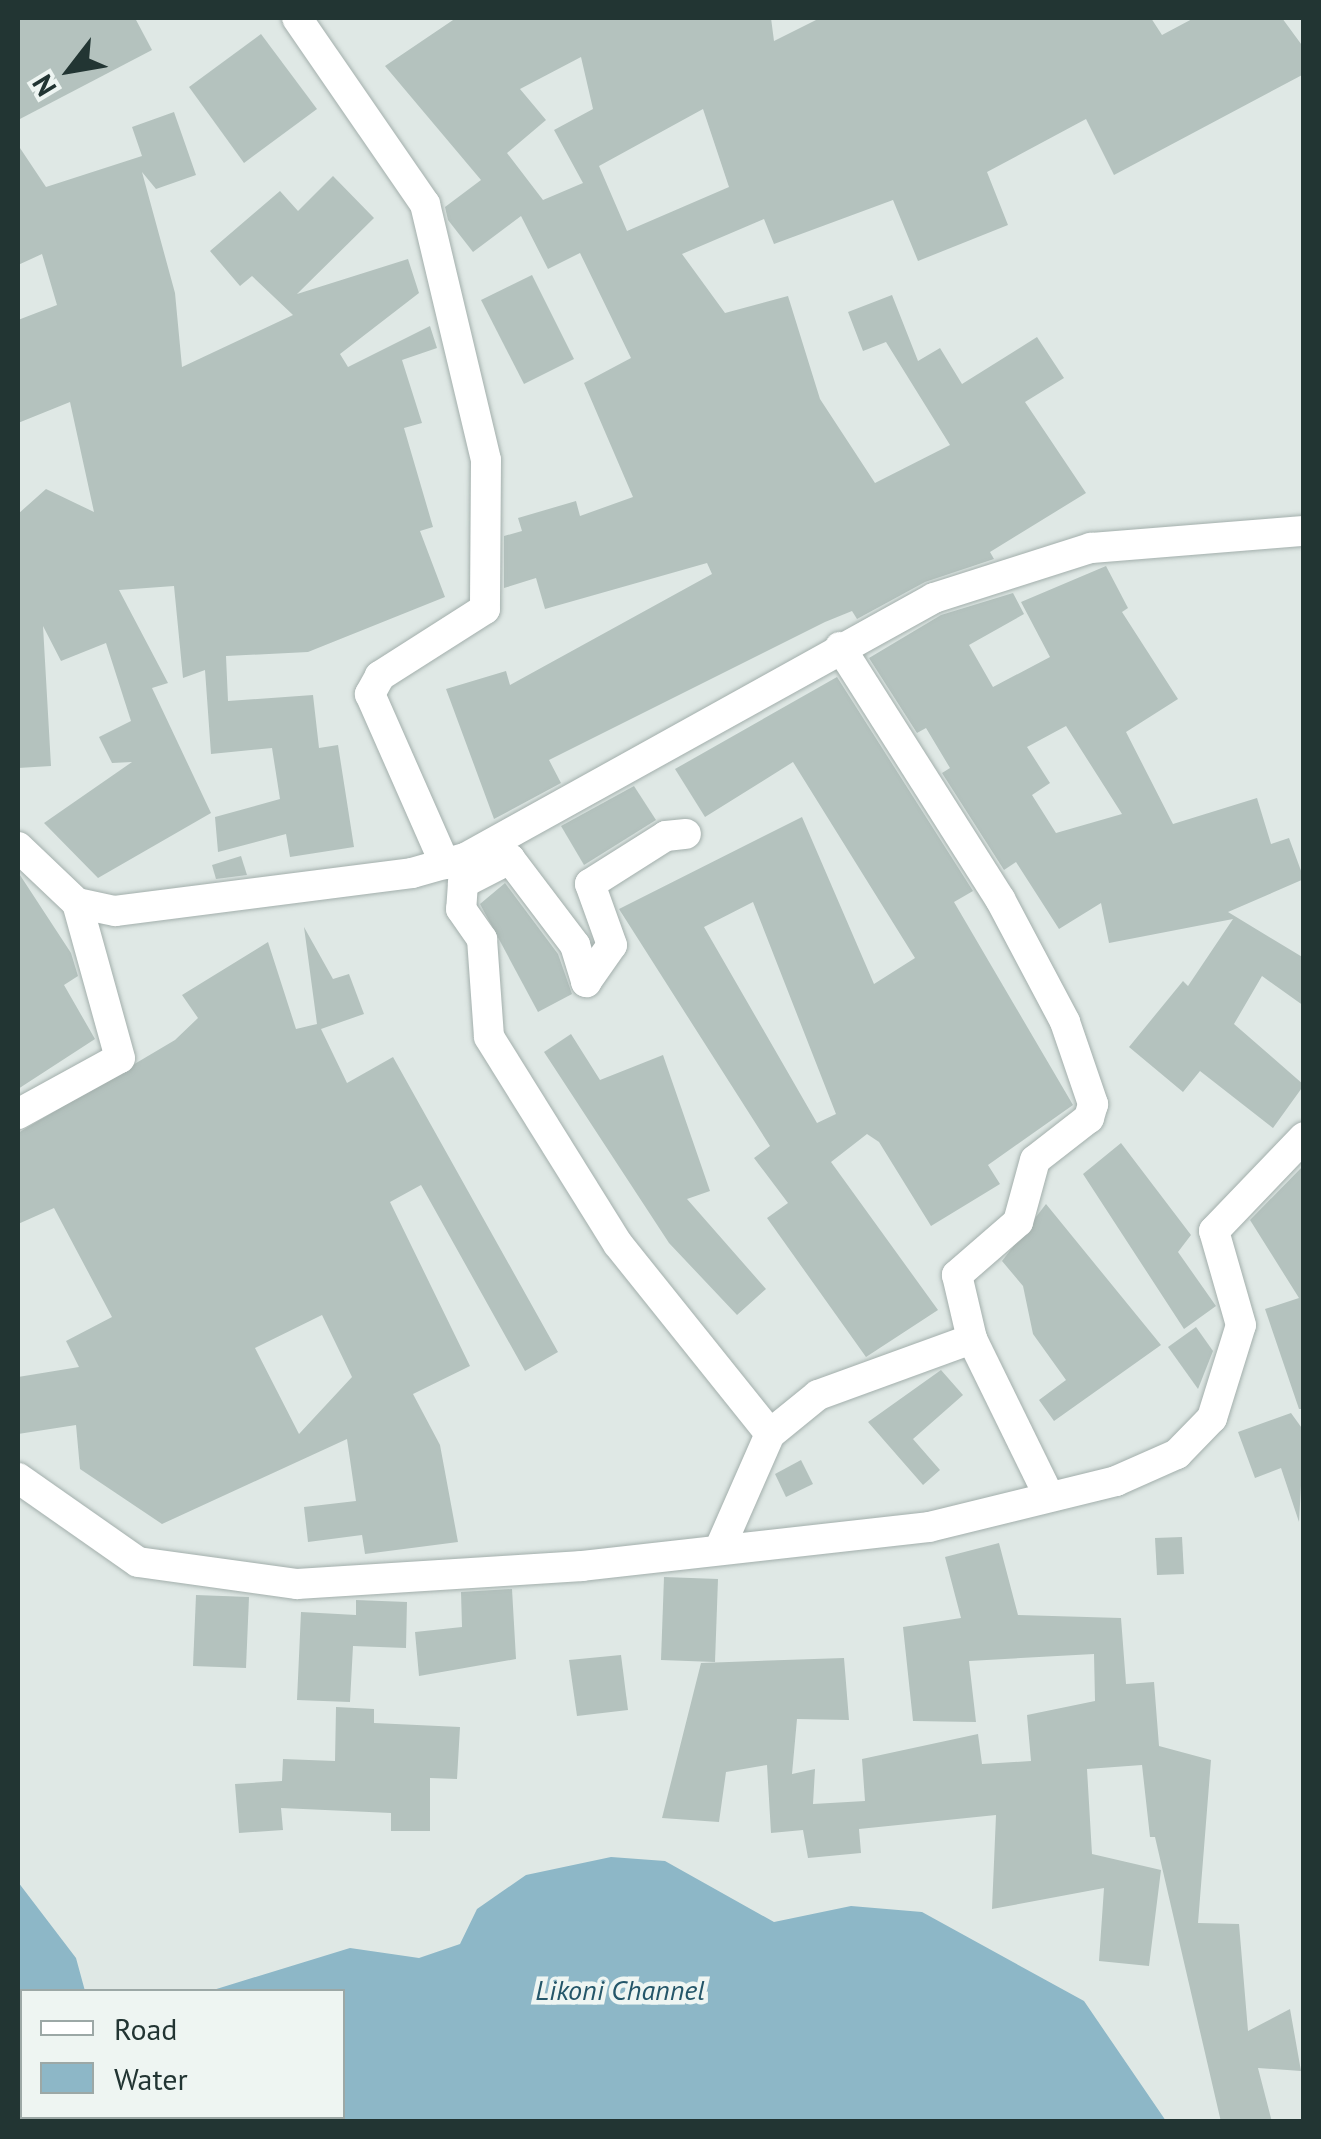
<!DOCTYPE html>
<html>
<head>
<meta charset="utf-8">
<style>
  body { margin:0 }
  #map { position:relative; width:1321px; height:2139px; overflow:hidden; background:#dfe8e5; font-family:"PT Sans",sans-serif }
  div>[style] { position:absolute }
  .water>* { inset:0; background:#8db7c7 }
  .building>* { inset:0; background:#b4c2be }
  .roads { filter:drop-shadow(0 0 2px #a3afac) drop-shadow(0 0 2px #a3afac) }
  .minor>* { height:30px; margin:-15px; padding:0 15px; transform-origin:15px; border-radius:15px; background:#fff }
  span { translate:-50% -50%; white-space:nowrap; text-align:center; line-height:1.15; -webkit-text-stroke:9px #eef5f2; paint-order:stroke }
  .water-label { font-size:28px; color:#245669; font-style:italic }
  .frame { position:absolute; inset:0; border:20px solid #223533; pointer-events:none }
  .legend { position:absolute; left:20px; top:1989px; width:325px; height:130px; box-sizing:border-box; background:#eef5f2; border:2px solid #9ca8a6; margin:0; padding:12px 18px; list-style:none; font-size:30px; color:#223533 }
  .legend li { display:flex; align-items:center; gap:20px; height:50px }
  .legend b { width:50px; border:2px solid #9ca8a6 }
  .north { position:absolute; left:20px; top:20px; width:100px; height:100px; -webkit-text-stroke:8px #eef5f2; paint-order:stroke; rotate:239deg; font-size:28px; font-weight:700; line-height:40px; text-align:center; color:#223533 }
  .north::after { content:''; display:block; margin:auto; width:35px; height:45px; background:#223533; clip-path:polygon(50% 0,100% 100%,50% 72%,0 100%) }
</style>
</head>
<body>
<div id="map">
  <div class="water">
    <i style="clip-path:polygon(611px 1857px,665px 1861px,774px 1922px,851px 1906px,922px 1912px,1084px 2001px,1166px 2121px,18px 2121px,18px 1882px,76px 1958px,85px 1991px,22px 1992px,22px 2116px,342px 2116px,342px 1992px,210px 1991px,350px 1948px,419px 1958px,460px 1944px,477px 1909px,526px 1875px)"></i>
  </div>
  <div class="building">
    <i style="clip-path:polygon(18px 18px,135px 18px,152px 50px,18px 120px)"></i>
    <i style="clip-path:polygon(evenodd,456px 18px,771px 18px,774px 41px,820px 18px,1151px 18px,1162px 35px,1194px 18px,1282px 18px,1304px 48px,1304px 74px,1114px 175px,1086px 119px,987px 172px,1008px 225px,918px 261px,893px 200px,774px 244px,764px 219px,682px 254px,725px 313px,788px 296px,820px 399px,875px 483px,950px 445px,886px 342px,863px 351px,848px 312px,892px 295px,918px 361px,940px 348px,962px 384px,1037px 337px,1064px 378px,1025px 402px,1086px 493px,990px 552px,994px 559px,925px 582px,857px 619px,852px 611px,825px 622px,549px 760px,561px 783px,494px 819px,446px 689px,506px 671px,510px 685px,712px 574px,707px 563px,545px 609px,536px 578px,504px 588px,504px 536px,522px 531px,518px 518px,576px 501px,580px 516px,633px 497px,584px 383px,631px 358px,580px 253px,548px 269px,521px 216px,473px 252px,448px 220px,445px 207px,481px 180px,385px 66px,456px 18px,581px 57px,593px 109px,554px 130px,583px 183px,543px 200px,507px 153px,546px 120px,520px 89px,581px 57px,456px 18px,703px 109px,729px 187px,627px 231px,599px 166px,703px 109px)"></i>
    <i style="clip-path:polygon(261px 34px,317px 109px,244px 163px,189px 87px)"></i>
    <i style="clip-path:polygon(174px 112px,196px 175px,156px 189px,142px 172px,175px 293px,182px 367px,293px 315px,252px 276px,240px 286px,210px 251px,280px 191px,298px 211px,333px 176px,374px 218px,297px 294px,408px 259px,419px 293px,340px 354px,348px 367px,430px 326px,437px 348px,402px 360px,422px 423px,404px 428px,433px 527px,420px 531px,445px 597px,308px 652px,226px 656px,228px 701px,313px 695px,319px 748px,338px 745px,354px 847px,290px 857px,286px 834px,218px 852px,215px 817px,280px 799px,272px 748px,211px 754px,205px 670px,183px 678px,174px 586px,119px 590px,168px 683px,152px 688px,211px 813px,98px 878px,44px 823px,132px 762px,112px 763px,99px 737px,131px 721px,106px 643px,61px 661px,43px 626px,51px 766px,18px 768px,18px 514px,46px 489px,94px 512px,70px 402px,18px 423px,18px 320px,57px 305px,42px 254px,18px 265px,18px 145px,46px 187px,142px 156px,132px 127px)"></i>
    <i style="clip-path:polygon(532px 275px,574px 359px,524px 384px,481px 300px)"></i>
    <i style="clip-path:polygon(evenodd,1106px 566px,1128px 608px,1122px 612px,1178px 699px,1126px 732px,1173px 824px,1257px 798px,1271px 844px,1289px 838px,1304px 879px,1228px 912px,1304px 958px,1304px 1006px,1262px 976px,1234px 1024px,1304px 1085px,1273px 1128px,1200px 1071px,1183px 1092px,1129px 1047px,1183px 981px,1188px 986px,1233px 919px,1109px 943px,1101px 903px,1059px 929px,1016px 862px,1004px 870px,942px 773px,950px 768px,926px 728px,917px 733px,869px 658px,941px 615px,1013px 593px,1024px 614px,969px 645px,993px 687px,1050px 657px,1021px 602px,1106px 566px,1066px 726px,1122px 814px,1056px 833px,1032px 795px,1050px 783px,1027px 747px,1066px 726px)"></i>
    <i style="clip-path:polygon(evenodd,837px 677px,973px 891px,954px 902px,1073px 1105px,988px 1165px,1000px 1184px,931px 1226px,879px 1142px,867px 1134px,831px 1162px,938px 1310px,866px 1357px,767px 1218px,788px 1203px,754px 1158px,770px 1146px,619px 909px,802px 817px,874px 984px,915px 958px,793px 762px,705px 817px,675px 769px,837px 677px,753px 902px,836px 1114px,817px 1123px,704px 927px,753px 902px)"></i>
    <i style="clip-path:polygon(634px 786px,656px 820px,584px 865px,561px 826px)"></i>
    <i style="clip-path:polygon(241px 856px,247px 875px,216px 879px,212px 865px)"></i>
    <i style="clip-path:polygon(18px 872px,71px 953px,78px 976px,64px 985px,95px 1039px,18px 1089px)"></i>
    <i style="clip-path:polygon(505px 883px,558px 954px,572px 994px,538px 1012px,480px 904px)"></i>
    <i style="clip-path:polygon(evenodd,304px 927px,333px 979px,349px 974px,364px 1014px,321px 1029px,347px 1083px,393px 1057px,558px 1352px,525px 1371px,421px 1185px,390px 1202px,470px 1366px,413px 1394px,440px 1445px,458px 1542px,365px 1554px,362px 1535px,308px 1542px,304px 1507px,356px 1501px,347px 1439px,162px 1524px,80px 1469px,76px 1425px,18px 1434px,18px 1377px,79px 1367px,66px 1341px,112px 1317px,54px 1208px,18px 1224px,18px 1133px,175px 1040px,198px 1018px,182px 995px,268px 942px,296px 1029px,317px 1024px,304px 927px,322px 1315px,352px 1377px,299px 1434px,255px 1348px,322px 1315px)"></i>
    <i style="clip-path:polygon(571px 1034px,600px 1080px,663px 1055px,710px 1191px,687px 1199px,766px 1289px,737px 1315px,669px 1243px,544px 1052px)"></i>
    <i style="clip-path:polygon(1121px 1143px,1191px 1235px,1178px 1252px,1216px 1306px,1184px 1329px,1083px 1174px)"></i>
    <i style="clip-path:polygon(1304px 1165px,1304px 1409px,1299px 1409px,1265px 1309px,1299px 1298px,1250px 1220px)"></i>
    <i style="clip-path:polygon(1046px 1204px,1161px 1345px,1054px 1421px,1039px 1400px,1066px 1380px,1033px 1334px,1023px 1286px,1002px 1261px)"></i>
    <i style="clip-path:polygon(1196px 1327px,1213px 1351px,1198px 1389px,1168px 1347px)"></i>
    <i style="clip-path:polygon(941px 1370px,963px 1395px,913px 1439px,940px 1470px,923px 1485px,868px 1422px)"></i>
    <i style="clip-path:polygon(1291px 1413px,1304px 1431px,1299px 1522px,1281px 1468px,1255px 1478px,1238px 1432px)"></i>
    <i style="clip-path:polygon(801px 1460px,813px 1484px,786px 1497px,775px 1474px)"></i>
    <i style="clip-path:polygon(1182px 1537px,1184px 1574px,1157px 1575px,1155px 1538px)"></i>
    <i style="clip-path:polygon(999px 1543px,1018px 1615px,1121px 1618px,1126px 1684px,1154px 1682px,1159px 1746px,1211px 1760px,1198px 1923px,1239px 1924px,1248px 2031px,1290px 2009px,1301px 2071px,1258px 2068px,1272px 2122px,1221px 2122px,1155px 1837px,1150px 1837px,1142px 1765px,1087px 1769px,1092px 1854px,1161px 1870px,1149px 1966px,1099px 1961px,1104px 1888px,992px 1909px,996px 1815px,859px 1829px,861px 1853px,808px 1858px,803px 1830px,771px 1833px,767px 1765px,726px 1772px,719px 1822px,662px 1818px,701px 1663px,844px 1658px,849px 1720px,797px 1719px,792px 1774px,815px 1769px,813px 1804px,865px 1801px,862px 1759px,978px 1734px,982px 1764px,1031px 1761px,1027px 1715px,1095px 1701px,1094px 1654px,969px 1661px,976px 1722px,913px 1721px,903px 1627px,961px 1618px,945px 1557px)"></i>
    <i style="clip-path:polygon(664px 1577px,718px 1579px,715px 1662px,661px 1660px)"></i>
    <i style="clip-path:polygon(512px 1589px,516px 1659px,419px 1676px,415px 1632px,462px 1627px,461px 1592px)"></i>
    <i style="clip-path:polygon(196px 1595px,249px 1597px,246px 1668px,193px 1666px)"></i>
    <i style="clip-path:polygon(356px 1600px,407px 1602px,406px 1648px,353px 1646px,350px 1702px,297px 1700px,301px 1612px,356px 1615px)"></i>
    <i style="clip-path:polygon(621px 1655px,628px 1710px,577px 1716px,569px 1660px)"></i>
    <i style="clip-path:polygon(336px 1707px,374px 1709px,374px 1723px,460px 1727px,457px 1779px,430px 1778px,430px 1831px,391px 1831px,391px 1813px,281px 1808px,283px 1830px,239px 1833px,235px 1784px,282px 1781px,283px 1759px,335px 1761px)"></i>
  </div>
  <div class="roads">
    <div class="minor">
      <i style="left:297px;top:18px;width:226px;rotate:55.5deg"></i>
      <i style="left:425px;top:204px;width:263px;rotate:76.6deg"></i>
      <i style="left:486px;top:460px;width:149px;rotate:90.4deg"></i>
      <i style="left:485px;top:609px;width:125px;rotate:147.5deg"></i>
      <i style="left:380px;top:676px;width:21px;rotate:119deg"></i>
      <i style="left:370px;top:694px;width:186px;rotate:66.2deg"></i>
      <i style="left:840px;top:647px;width:299px;rotate:57.6deg"></i>
      <i style="left:1000px;top:899px;width:139px;rotate:62.1deg"></i>
      <i style="left:1065px;top:1022px;width:87px;rotate:71.1deg"></i>
      <i style="left:1093px;top:1104px;width:15px;rotate:106deg"></i>
      <i style="left:1089px;top:1118px;width:68px;rotate:142.1deg"></i>
      <i style="left:1035px;top:1160px;width:64px;rotate:105.3deg"></i>
      <i style="left:1018px;top:1222px;width:81px;rotate:139deg"></i>
      <i style="left:957px;top:1275px;width:66px;rotate:76.8deg"></i>
      <i style="left:18px;top:847px;width:81px;rotate:43.5deg"></i>
      <i style="left:77px;top:903px;width:39px;rotate:12deg"></i>
      <i style="left:115px;top:911px;width:299px;rotate:-7.3deg"></i>
      <i style="left:412px;top:873px;width:55px;rotate:-15.8deg"></i>
      <i style="left:465px;top:858px;width:536px;rotate:-29deg"></i>
      <i style="left:934px;top:598px;width:165px;rotate:-17.7deg"></i>
      <i style="left:1091px;top:548px;width:214px;rotate:-4.6deg"></i>
      <i style="left:493px;top:851px;width:19px;rotate:25deg"></i>
      <i style="left:510px;top:859px;width:108px;rotate:52.9deg"></i>
      <i style="left:575px;top:945px;width:39px;rotate:73deg"></i>
      <i style="left:586px;top:982px;width:45px;rotate:-54.9deg"></i>
      <i style="left:612px;top:945px;width:65px;rotate:-109.8deg"></i>
      <i style="left:590px;top:884px;width:90px;rotate:-32.3deg"></i>
      <i style="left:666px;top:836px;width:20px;rotate:-6deg"></i>
      <i style="left:510px;top:859px;width:53px;rotate:152.9deg"></i>
      <i style="left:463px;top:883px;width:26px;rotate:94deg"></i>
      <i style="left:461px;top:909px;width:37px;rotate:55deg"></i>
      <i style="left:482px;top:939px;width:98px;rotate:85.9deg"></i>
      <i style="left:489px;top:1037px;width:244px;rotate:58.1deg"></i>
      <i style="left:618px;top:1244px;width:243px;rotate:51.3deg"></i>
      <i style="left:18px;top:1114px;width:116px;rotate:-28.8deg"></i>
      <i style="left:120px;top:1058px;width:161px;rotate:-105.5deg"></i>
      <i style="left:18px;top:1478px;width:146px;rotate:35deg"></i>
      <i style="left:138px;top:1562px;width:161px;rotate:7.9deg"></i>
      <i style="left:297px;top:1584px;width:286px;rotate:-3.6deg"></i>
      <i style="left:582px;top:1566px;width:349px;rotate:-6.4deg"></i>
      <i style="left:929px;top:1527px;width:193px;rotate:-13.8deg"></i>
      <i style="left:1116px;top:1481px;width:67px;rotate:-23.9deg"></i>
      <i style="left:1177px;top:1454px;width:50px;rotate:-45.8deg"></i>
      <i style="left:1212px;top:1418px;width:97px;rotate:-72.7deg"></i>
      <i style="left:1241px;top:1325px;width:98px;rotate:-106deg"></i>
      <i style="left:1214px;top:1231px;width:130px;rotate:-46.2deg"></i>
      <i style="left:719px;top:1550px;width:127px;rotate:-66.3deg"></i>
      <i style="left:770px;top:1434px;width:62px;rotate:-39.1deg"></i>
      <i style="left:818px;top:1395px;width:164px;rotate:-20deg"></i>
      <i style="left:972px;top:1339px;width:173px;rotate:63.9deg"></i>
    </div>
  </div>
  <div class="water-label">
    <span style="left:620px;top:1990px">Likoni Channel</span>
  </div>
  <div class="frame"></div>
  <ul class="legend">
  <li><b style="height:12px;background:#fff"></b>Road</li>
  <li><b style="height:28px;background:#8db7c7"></b>Water</li>
  </ul>
  <div class="north">N</div>
</div>
</body>
</html>
